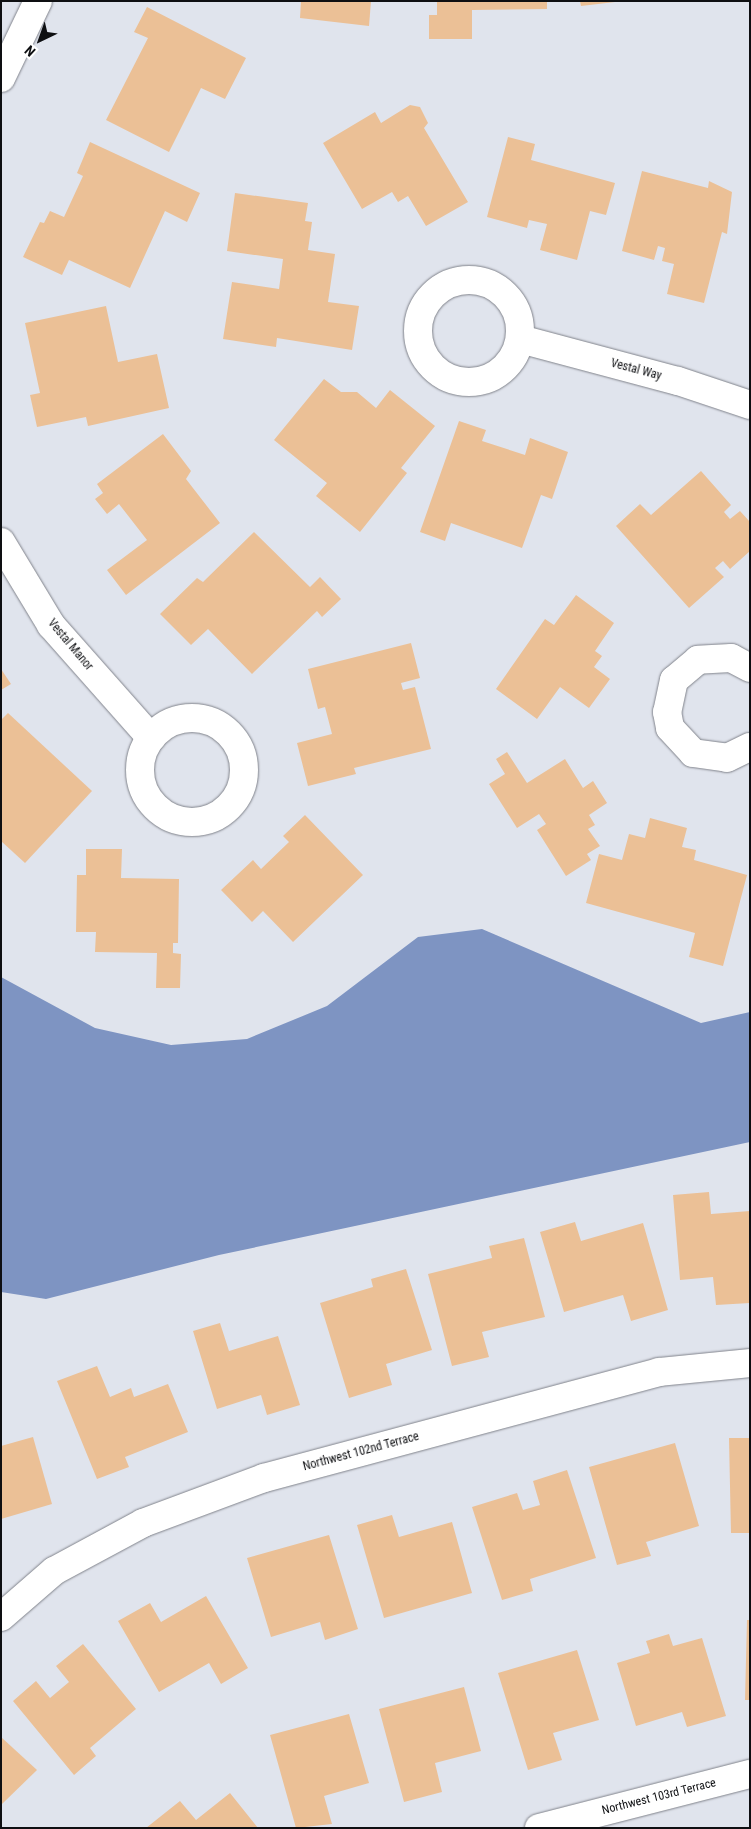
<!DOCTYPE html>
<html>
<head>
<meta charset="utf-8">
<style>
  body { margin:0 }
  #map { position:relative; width:751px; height:1829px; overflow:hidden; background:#e0e4ed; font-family:"Roboto Condensed",sans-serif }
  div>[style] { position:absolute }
  .water>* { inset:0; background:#7e94c2 }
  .building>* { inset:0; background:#ebc096 }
  .roads { filter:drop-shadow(0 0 1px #80838b) drop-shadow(0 0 1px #80838b) }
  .minor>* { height:28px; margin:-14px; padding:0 14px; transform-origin:14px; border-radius:14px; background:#fff }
  .minor>.ring { margin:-14px; padding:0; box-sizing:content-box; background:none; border:28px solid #fff; border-radius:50% }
  span { translate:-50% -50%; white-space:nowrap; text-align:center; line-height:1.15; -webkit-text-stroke:4px #fff; paint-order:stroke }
  .street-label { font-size:12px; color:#0e0f12 }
  .frame { position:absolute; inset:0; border:2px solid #0e0f12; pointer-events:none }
  .north { position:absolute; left:15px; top:15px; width:50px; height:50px; -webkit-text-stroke:4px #fff; paint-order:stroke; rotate:222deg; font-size:14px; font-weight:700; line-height:20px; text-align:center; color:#0e0f12 }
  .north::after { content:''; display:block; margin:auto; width:18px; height:22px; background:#0e0f12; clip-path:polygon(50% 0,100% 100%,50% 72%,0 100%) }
</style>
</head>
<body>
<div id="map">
  <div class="water">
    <i style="clip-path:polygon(482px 929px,701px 1023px,750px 1012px,750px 1142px,219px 1255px,46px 1299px,1px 1292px,1px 977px,95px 1028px,171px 1045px,247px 1039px,327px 1006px,418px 937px)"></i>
  </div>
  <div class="building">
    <i style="clip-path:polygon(301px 1px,371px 1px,369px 26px,300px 18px)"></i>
    <i style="clip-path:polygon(437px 1px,547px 1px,547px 9px,472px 10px,472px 39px,429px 39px,429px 15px,437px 15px)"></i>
    <i style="clip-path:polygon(580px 1px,615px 1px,615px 2px,581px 6px)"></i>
    <i style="clip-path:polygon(147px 7px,246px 58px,225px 99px,201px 88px,169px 152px,106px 120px,148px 38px,134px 32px)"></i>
    <i style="clip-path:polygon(410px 105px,420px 107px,428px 123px,424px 128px,468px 202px,426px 226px,408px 196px,398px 202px,392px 192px,362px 209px,323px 143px,375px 112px,381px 123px)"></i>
    <i style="clip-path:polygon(508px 137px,535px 144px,531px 160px,615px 183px,606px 215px,590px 211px,577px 260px,540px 250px,547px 224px,529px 220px,527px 228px,487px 217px)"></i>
    <i style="clip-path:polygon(90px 142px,200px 193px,187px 222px,165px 211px,130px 288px,69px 260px,62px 275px,23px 257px,40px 222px,44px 223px,50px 211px,64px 217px,83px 176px,77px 173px)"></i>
    <i style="clip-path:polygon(642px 171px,708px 188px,709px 181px,732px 192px,727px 234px,722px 232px,704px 303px,667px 294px,674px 264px,662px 261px,665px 248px,658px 246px,654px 260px,622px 251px)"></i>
    <i style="clip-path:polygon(235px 193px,308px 203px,305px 221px,312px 222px,308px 250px,335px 254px,328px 302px,359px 306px,352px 350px,277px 338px,276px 347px,223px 339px,232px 282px,279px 289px,283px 259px,227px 251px)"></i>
    <i style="clip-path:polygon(106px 306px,118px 362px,157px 354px,169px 408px,88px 426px,86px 417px,37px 427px,30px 395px,40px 393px,25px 323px)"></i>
    <i style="clip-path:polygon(324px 379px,341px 392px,357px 392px,376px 408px,390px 390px,435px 426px,401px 468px,407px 473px,360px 532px,316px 496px,327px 483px,274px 440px)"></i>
    <i style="clip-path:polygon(459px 421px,486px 430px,482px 441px,525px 455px,530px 438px,568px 452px,552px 499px,541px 495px,522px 548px,451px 523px,445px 541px,420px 532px)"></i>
    <i style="clip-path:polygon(163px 434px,191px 471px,186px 479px,220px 523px,126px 595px,107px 570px,147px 540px,119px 504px,107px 514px,95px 499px,103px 493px,97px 484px)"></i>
    <i style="clip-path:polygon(701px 471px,731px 505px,724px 512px,730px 519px,740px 511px,750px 522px,750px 551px,730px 569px,723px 561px,715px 568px,724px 577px,689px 608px,616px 526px,640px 504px,651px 515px)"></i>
    <i style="clip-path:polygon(254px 532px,310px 587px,320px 577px,341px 599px,322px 617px,317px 611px,252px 674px,208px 629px,191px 645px,160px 614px,197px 578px,203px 582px)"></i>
    <i style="clip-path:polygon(576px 595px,614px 623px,595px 651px,602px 656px,594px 667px,610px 679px,589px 708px,560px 687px,537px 719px,496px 689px,545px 619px,554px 625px)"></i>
    <i style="clip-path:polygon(411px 643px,420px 678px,401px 683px,403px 690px,415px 687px,431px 749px,354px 768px,356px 774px,308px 786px,297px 743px,332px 734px,325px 707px,318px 709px,308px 669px)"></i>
    <i style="clip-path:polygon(1px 669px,11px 684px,1px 690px)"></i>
    <i style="clip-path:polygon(8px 713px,92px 791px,25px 863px,1px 841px,1px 720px)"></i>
    <i style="clip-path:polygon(507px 752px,527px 783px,565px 759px,583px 788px,593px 781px,607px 803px,589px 815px,595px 825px,588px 829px,600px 846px,587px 854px,591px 860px,566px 876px,537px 830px,546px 824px,539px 814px,517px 828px,489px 784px,505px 774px,496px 759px)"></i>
    <i style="clip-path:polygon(305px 815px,363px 875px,293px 942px,263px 911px,252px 922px,221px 890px,253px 860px,261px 869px,289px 842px,283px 836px)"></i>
    <i style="clip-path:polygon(650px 818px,687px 828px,682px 847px,696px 850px,694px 860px,747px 875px,723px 966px,689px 957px,695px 933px,586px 903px,599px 854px,622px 860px,629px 834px,645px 838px)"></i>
    <i style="clip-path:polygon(86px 849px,122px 849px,121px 878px,179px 879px,178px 943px,173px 943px,173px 953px,181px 954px,180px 988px,156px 988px,157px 953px,95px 952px,96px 932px,76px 932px,77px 875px,86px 875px)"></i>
    <i style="clip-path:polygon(709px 1192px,711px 1214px,750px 1211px,750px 1303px,716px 1305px,713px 1277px,680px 1280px,673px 1195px)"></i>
    <i style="clip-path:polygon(575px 1222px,581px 1241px,643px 1223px,668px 1310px,631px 1321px,623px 1295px,564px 1312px,540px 1232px)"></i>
    <i style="clip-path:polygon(524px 1238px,545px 1317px,482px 1332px,489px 1357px,452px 1366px,428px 1274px,492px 1258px,489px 1246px)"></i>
    <i style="clip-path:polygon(406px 1269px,432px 1350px,386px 1364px,392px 1385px,349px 1398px,320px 1303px,373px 1287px,371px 1279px)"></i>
    <i style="clip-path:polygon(220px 1323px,229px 1351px,278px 1336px,300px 1405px,267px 1415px,261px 1395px,217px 1409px,193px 1331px)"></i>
    <i style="clip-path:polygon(97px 1366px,110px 1397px,131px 1388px,134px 1397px,168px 1384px,188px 1432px,125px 1457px,129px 1467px,97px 1479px,57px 1381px)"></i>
    <i style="clip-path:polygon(33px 1437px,52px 1504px,1px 1519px,1px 1446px)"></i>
    <i style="clip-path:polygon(729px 1438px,750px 1438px,750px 1533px,731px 1533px)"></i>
    <i style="clip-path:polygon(675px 1443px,699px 1526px,646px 1542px,651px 1556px,617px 1565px,589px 1467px)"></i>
    <i style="clip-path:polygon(567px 1470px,596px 1558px,530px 1579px,533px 1591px,502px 1600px,472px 1507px,517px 1493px,523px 1510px,540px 1505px,533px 1481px)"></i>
    <i style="clip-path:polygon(392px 1515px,399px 1537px,452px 1522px,472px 1593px,384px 1618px,357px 1525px)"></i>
    <i style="clip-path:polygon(329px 1535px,358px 1629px,325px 1640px,320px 1622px,271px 1637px,247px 1558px)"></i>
    <i style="clip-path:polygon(206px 1596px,248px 1668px,221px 1684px,209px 1663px,159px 1692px,118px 1621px,150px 1603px,161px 1622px)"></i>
    <i style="clip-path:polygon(747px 1620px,750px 1620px,750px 1700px,745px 1700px)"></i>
    <i style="clip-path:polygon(669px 1634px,673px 1646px,702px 1638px,726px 1716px,687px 1727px,682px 1712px,636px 1726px,617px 1663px,650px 1653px,646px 1641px)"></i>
    <i style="clip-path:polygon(83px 1644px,136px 1709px,90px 1748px,96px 1756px,74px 1775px,13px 1701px,36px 1681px,50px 1698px,69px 1682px,56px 1666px)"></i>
    <i style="clip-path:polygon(577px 1650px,599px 1720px,553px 1733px,562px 1760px,528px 1770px,498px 1673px)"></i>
    <i style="clip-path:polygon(464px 1687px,481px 1751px,435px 1763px,442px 1792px,404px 1802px,379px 1709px)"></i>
    <i style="clip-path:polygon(349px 1714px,369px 1783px,324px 1796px,332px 1824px,296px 1828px,270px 1735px)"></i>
    <i style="clip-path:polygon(1px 1737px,37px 1770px,1px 1805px)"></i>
    <i style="clip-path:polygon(230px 1793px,258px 1828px,146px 1828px,180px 1801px,196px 1820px)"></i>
  </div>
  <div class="roads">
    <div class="minor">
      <i style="left:1px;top:78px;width:85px;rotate:-64.3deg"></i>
      <i class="ring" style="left:418px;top:280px;width:74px;height:74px"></i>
      <i style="left:520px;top:339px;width:163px;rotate:14.9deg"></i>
      <i style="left:678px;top:381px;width:76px;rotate:18.4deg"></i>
      <i style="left:1px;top:542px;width:97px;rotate:58.9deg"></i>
      <i style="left:51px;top:625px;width:151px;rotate:48.5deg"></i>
      <i style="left:750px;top:668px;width:21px;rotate:-152deg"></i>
      <i style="left:731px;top:658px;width:33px;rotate:177deg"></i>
      <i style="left:698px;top:660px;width:31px;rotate:140deg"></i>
      <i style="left:674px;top:680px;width:33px;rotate:102deg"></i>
      <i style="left:667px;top:712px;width:16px;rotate:79deg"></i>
      <i style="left:670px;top:728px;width:34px;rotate:47deg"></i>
      <i style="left:693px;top:753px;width:34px;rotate:8deg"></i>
      <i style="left:727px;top:758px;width:25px;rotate:-26deg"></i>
      <i class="ring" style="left:140px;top:718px;width:76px;height:76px"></i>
      <i style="left:1px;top:1617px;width:70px;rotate:-41deg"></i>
      <i style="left:54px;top:1571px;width:101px;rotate:-28.3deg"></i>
      <i style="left:143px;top:1523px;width:129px;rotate:-20.4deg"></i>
      <i style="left:264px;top:1478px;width:409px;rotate:-15deg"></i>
      <i style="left:659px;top:1372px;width:91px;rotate:-5.6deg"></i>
      <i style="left:539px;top:1828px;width:218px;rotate:-14.4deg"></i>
    </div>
  </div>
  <div class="street-label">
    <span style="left:636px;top:370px;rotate:15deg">Vestal Way</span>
    <span style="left:70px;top:645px;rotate:50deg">Vestal Manor</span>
    <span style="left:361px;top:1452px;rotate:-15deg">Northwest 102nd Terrace</span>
    <span style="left:659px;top:1797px;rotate:-14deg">Northwest 103rd Terrace</span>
  </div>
  <div class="frame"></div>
  <div class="north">N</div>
</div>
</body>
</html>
